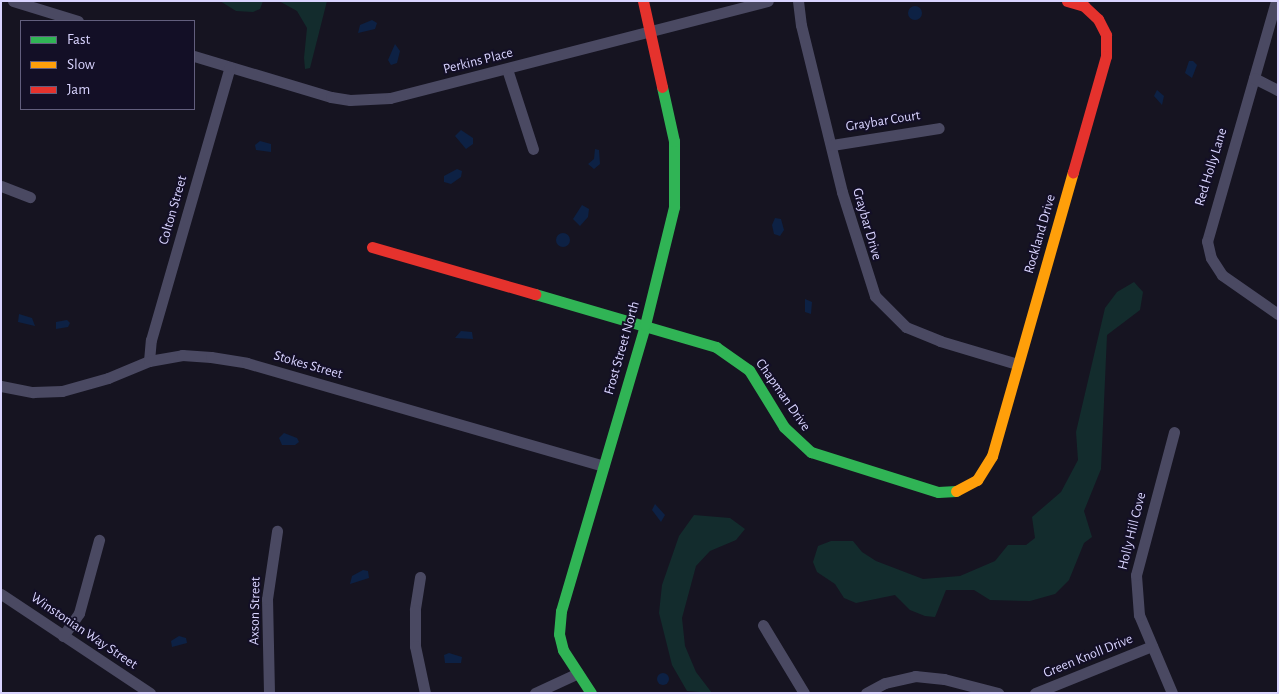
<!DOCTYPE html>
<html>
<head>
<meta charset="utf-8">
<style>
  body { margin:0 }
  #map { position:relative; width:1279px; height:694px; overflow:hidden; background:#161421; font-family:"Alegreya Sans",sans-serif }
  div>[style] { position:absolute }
  .green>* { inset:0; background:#132c2d }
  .water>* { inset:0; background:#0d2144 }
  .round { border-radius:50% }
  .street>* { height:11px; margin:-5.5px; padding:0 5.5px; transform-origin:5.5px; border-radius:5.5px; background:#4a4962 }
  .fast>* { height:11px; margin:-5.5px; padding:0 5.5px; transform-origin:5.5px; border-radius:5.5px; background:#30b455 }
  .slow>* { height:11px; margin:-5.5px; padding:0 5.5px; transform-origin:5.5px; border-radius:5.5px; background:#ff9f0a }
  .jam>* { height:11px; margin:-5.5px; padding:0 5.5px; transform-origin:5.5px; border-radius:5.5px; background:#e5322d }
  span { translate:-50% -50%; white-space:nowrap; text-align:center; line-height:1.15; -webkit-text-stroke:4px #130f26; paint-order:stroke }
  .street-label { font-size:14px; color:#d9d4ff }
  .frame { position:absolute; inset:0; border:2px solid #d9d4ff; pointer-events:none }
  .legend { position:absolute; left:20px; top:20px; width:175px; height:90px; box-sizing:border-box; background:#130f26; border:1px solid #625e7d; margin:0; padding:6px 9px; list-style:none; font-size:15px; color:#d9d4ff }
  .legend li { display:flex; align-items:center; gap:10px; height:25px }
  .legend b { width:25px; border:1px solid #625e7d }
</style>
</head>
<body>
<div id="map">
  <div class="green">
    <i style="clip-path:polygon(220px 1px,263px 1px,260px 9px,253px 12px,236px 11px)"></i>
    <i style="clip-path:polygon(279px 1px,327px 1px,310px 68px,305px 69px,304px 58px,307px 28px,297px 11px)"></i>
    <i style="clip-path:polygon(1134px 282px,1143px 292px,1140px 310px,1107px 335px,1101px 469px,1084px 511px,1092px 537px,1084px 543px,1069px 580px,1055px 594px,1030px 601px,990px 600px,974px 590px,946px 590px,935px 617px,925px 616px,910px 610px,895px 595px,856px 603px,844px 598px,835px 584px,817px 572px,813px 562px,818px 546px,831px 541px,853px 541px,862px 552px,876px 561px,923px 579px,960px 576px,995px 561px,1008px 545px,1026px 545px,1035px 538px,1032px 517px,1061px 492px,1078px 460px,1076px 432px,1105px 308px,1117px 292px)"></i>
    <i style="clip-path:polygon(694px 515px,730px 518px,745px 529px,736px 540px,710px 551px,696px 566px,682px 618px,685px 646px,696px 672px,712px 693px,687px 691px,672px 665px,659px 613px,662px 585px,679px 536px)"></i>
  </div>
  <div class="water">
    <i class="round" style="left:908px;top:6px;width:14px;height:14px"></i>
    <i style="clip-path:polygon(372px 20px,377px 23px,375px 29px,358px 33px,360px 25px)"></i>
    <i style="clip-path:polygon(395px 44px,400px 51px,397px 63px,391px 65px,388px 60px)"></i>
    <i style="clip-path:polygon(1189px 61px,1193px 61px,1197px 65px,1192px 78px,1185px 73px)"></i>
    <i style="clip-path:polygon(1157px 90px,1164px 96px,1162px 105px,1154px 96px)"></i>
    <i style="clip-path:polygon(461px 130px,473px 138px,473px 144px,466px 149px,455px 136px)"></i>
    <i style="clip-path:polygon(260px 141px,271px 144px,271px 152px,256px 150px,255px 145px)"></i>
    <i style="clip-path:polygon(595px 149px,599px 150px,600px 164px,594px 169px,588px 164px,594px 159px)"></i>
    <i style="clip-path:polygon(457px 169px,462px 171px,461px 177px,451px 184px,444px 182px,444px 176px)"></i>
    <i style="clip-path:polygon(582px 205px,589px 209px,588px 217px,580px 226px,573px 219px)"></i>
    <i style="clip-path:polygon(775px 218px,781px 219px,784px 230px,780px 236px,774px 234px,772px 225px)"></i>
    <i class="round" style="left:556px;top:233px;width:14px;height:14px"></i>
    <i style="clip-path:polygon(805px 299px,812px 302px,811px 314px,805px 312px)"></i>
    <i style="clip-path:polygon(19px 314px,32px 318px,35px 326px,18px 322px)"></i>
    <i style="clip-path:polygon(67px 320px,70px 323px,68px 327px,56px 329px,56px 322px)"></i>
    <i style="clip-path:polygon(461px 331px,472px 332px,473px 339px,455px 338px)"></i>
    <i style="clip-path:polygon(284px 433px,297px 438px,299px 442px,295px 445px,282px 445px,279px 438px)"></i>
    <i style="clip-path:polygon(655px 504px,665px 515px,661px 522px,652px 510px)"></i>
    <i style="clip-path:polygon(363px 570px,368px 571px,369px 578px,350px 584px,352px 576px)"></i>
    <i style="clip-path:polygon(179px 636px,186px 638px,187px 643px,172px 647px,171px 641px)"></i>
    <i style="clip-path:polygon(449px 653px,462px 657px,461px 663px,445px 663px,444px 655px)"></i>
    <i class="round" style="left:657px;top:673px;width:12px;height:12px"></i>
  </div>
  <div class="street">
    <i style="left:13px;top:1px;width:68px;rotate:17.1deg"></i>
    <i style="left:798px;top:1px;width:24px;rotate:83deg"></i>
    <i style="left:801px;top:25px;width:172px;rotate:76.2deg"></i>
    <i style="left:842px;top:192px;width:109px;rotate:72.4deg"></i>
    <i style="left:875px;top:296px;width:44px;rotate:45deg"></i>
    <i style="left:906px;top:327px;width:37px;rotate:22deg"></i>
    <i style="left:940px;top:341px;width:80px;rotate:16.6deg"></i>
    <i style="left:1276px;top:1px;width:250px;rotate:106deg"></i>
    <i style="left:1207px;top:241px;width:17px;rotate:77deg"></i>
    <i style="left:1211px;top:258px;width:20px;rotate:57deg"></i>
    <i style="left:1222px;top:275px;width:68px;rotate:34.9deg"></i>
    <i style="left:194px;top:56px;width:143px;rotate:16.7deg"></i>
    <i style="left:331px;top:97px;width:19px;rotate:9deg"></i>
    <i style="left:350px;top:100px;width:40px;rotate:-2.9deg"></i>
    <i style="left:390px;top:98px;width:390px;rotate:-14.4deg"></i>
    <i style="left:507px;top:69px;width:84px;rotate:72deg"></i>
    <i style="left:1254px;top:78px;width:27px;rotate:27deg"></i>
    <i style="left:832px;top:145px;width:108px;rotate:-9deg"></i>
    <i style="left:1px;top:186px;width:31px;rotate:21deg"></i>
    <i style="left:149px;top:361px;width:21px;rotate:-85deg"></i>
    <i style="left:151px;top:340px;width:284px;rotate:-73.9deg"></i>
    <i style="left:1px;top:386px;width:33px;rotate:11deg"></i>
    <i style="left:33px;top:392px;width:29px;rotate:-2deg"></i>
    <i style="left:62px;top:391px;width:48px;rotate:-15.8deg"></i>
    <i style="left:108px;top:378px;width:44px;rotate:-22.5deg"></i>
    <i style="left:149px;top:361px;width:34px;rotate:-10deg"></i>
    <i style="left:182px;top:355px;width:29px;rotate:4deg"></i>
    <i style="left:211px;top:357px;width:36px;rotate:9deg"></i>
    <i style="left:247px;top:363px;width:371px;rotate:16.1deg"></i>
    <i style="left:420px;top:577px;width:33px;rotate:99deg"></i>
    <i style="left:415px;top:610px;width:36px;rotate:90deg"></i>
    <i style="left:415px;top:646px;width:48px;rotate:78deg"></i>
    <i style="left:1px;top:594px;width:179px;rotate:33.6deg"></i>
    <i style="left:763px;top:625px;width:79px;rotate:58.9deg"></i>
    <i style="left:63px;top:636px;width:28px;rotate:-55deg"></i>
    <i style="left:79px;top:613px;width:76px;rotate:-74.7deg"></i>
    <i style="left:269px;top:693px;width:94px;rotate:-91.2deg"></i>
    <i style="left:267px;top:599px;width:69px;rotate:-81.6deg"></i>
    <i style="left:535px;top:693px;width:47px;rotate:-24.9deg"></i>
    <i style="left:866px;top:693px;width:21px;rotate:-28deg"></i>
    <i style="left:885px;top:683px;width:31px;rotate:-13deg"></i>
    <i style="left:915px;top:676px;width:29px;rotate:6deg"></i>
    <i style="left:944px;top:679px;width:56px;rotate:14.5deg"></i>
    <i style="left:1035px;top:693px;width:126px;rotate:-21.9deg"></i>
    <i style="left:1172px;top:693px;width:85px;rotate:-112.9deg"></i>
    <i style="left:1139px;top:615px;width:40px;rotate:-94.3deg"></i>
    <i style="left:1136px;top:575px;width:148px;rotate:-75.1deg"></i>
  </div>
  <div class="fast">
    <i style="left:535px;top:294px;width:189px;rotate:16.3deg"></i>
    <i style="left:716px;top:347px;width:40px;rotate:34.9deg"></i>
    <i style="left:749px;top:370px;width:67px;rotate:58.4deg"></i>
    <i style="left:784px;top:427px;width:37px;rotate:43deg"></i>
    <i style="left:811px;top:452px;width:133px;rotate:17.5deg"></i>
    <i style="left:938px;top:492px;width:18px;rotate:-3deg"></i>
    <i style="left:591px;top:693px;width:51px;rotate:-123.1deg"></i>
    <i style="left:563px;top:650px;width:16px;rotate:-104deg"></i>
    <i style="left:559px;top:634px;width:23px;rotate:-85deg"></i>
    <i style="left:561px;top:611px;width:298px;rotate:-73.6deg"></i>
    <i style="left:645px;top:325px;width:122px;rotate:-76.2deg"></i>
    <i style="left:674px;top:207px;width:66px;rotate:-90deg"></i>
    <i style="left:674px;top:141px;width:55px;rotate:-102.5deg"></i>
  </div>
  <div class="slow">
    <i style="left:956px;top:491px;width:24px;rotate:-28deg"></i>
    <i style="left:977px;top:480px;width:28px;rotate:-58deg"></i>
    <i style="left:992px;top:456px;width:295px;rotate:-74.1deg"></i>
  </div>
  <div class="jam">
    <i style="left:643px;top:1px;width:88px;rotate:77.5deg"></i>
    <i style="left:1067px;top:1px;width:18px;rotate:16deg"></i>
    <i style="left:1084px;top:6px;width:19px;rotate:43deg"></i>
    <i style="left:1098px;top:19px;width:18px;rotate:63deg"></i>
    <i style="left:1106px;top:35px;width:21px;rotate:90deg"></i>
    <i style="left:1106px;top:56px;width:121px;rotate:105.9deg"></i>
    <i style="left:372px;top:247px;width:170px;rotate:16.1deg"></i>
  </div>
  <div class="street-label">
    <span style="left:478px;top:61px;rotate:-14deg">Perkins Place</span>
    <span style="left:883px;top:121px;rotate:-9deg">Graybar Court</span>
    <span style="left:1211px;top:167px;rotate:-73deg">Red Holly Lane</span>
    <span style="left:173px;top:210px;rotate:-74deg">Colton Street</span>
    <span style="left:867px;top:224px;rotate:74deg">Graybar Drive</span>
    <span style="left:1040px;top:234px;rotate:-74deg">Rockland Drive</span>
    <span style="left:622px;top:348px;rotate:-74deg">Frost Street North</span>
    <span style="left:308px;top:365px;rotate:16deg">Stokes Street</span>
    <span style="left:783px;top:395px;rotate:55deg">Chapman Drive</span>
    <span style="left:1132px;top:531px;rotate:-76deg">Holly Hill Cove</span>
    <span style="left:255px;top:611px;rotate:-89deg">Axson Street</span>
    <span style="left:84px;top:631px;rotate:34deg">Winstonian Way Street</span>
    <span style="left:1088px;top:656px;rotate:-22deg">Green Knoll Drive</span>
  </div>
  <div class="frame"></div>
  <ul class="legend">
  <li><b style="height:6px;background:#30b455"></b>Fast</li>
  <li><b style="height:6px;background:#ff9f0a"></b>Slow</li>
  <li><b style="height:6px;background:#e5322d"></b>Jam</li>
  </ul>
</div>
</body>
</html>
